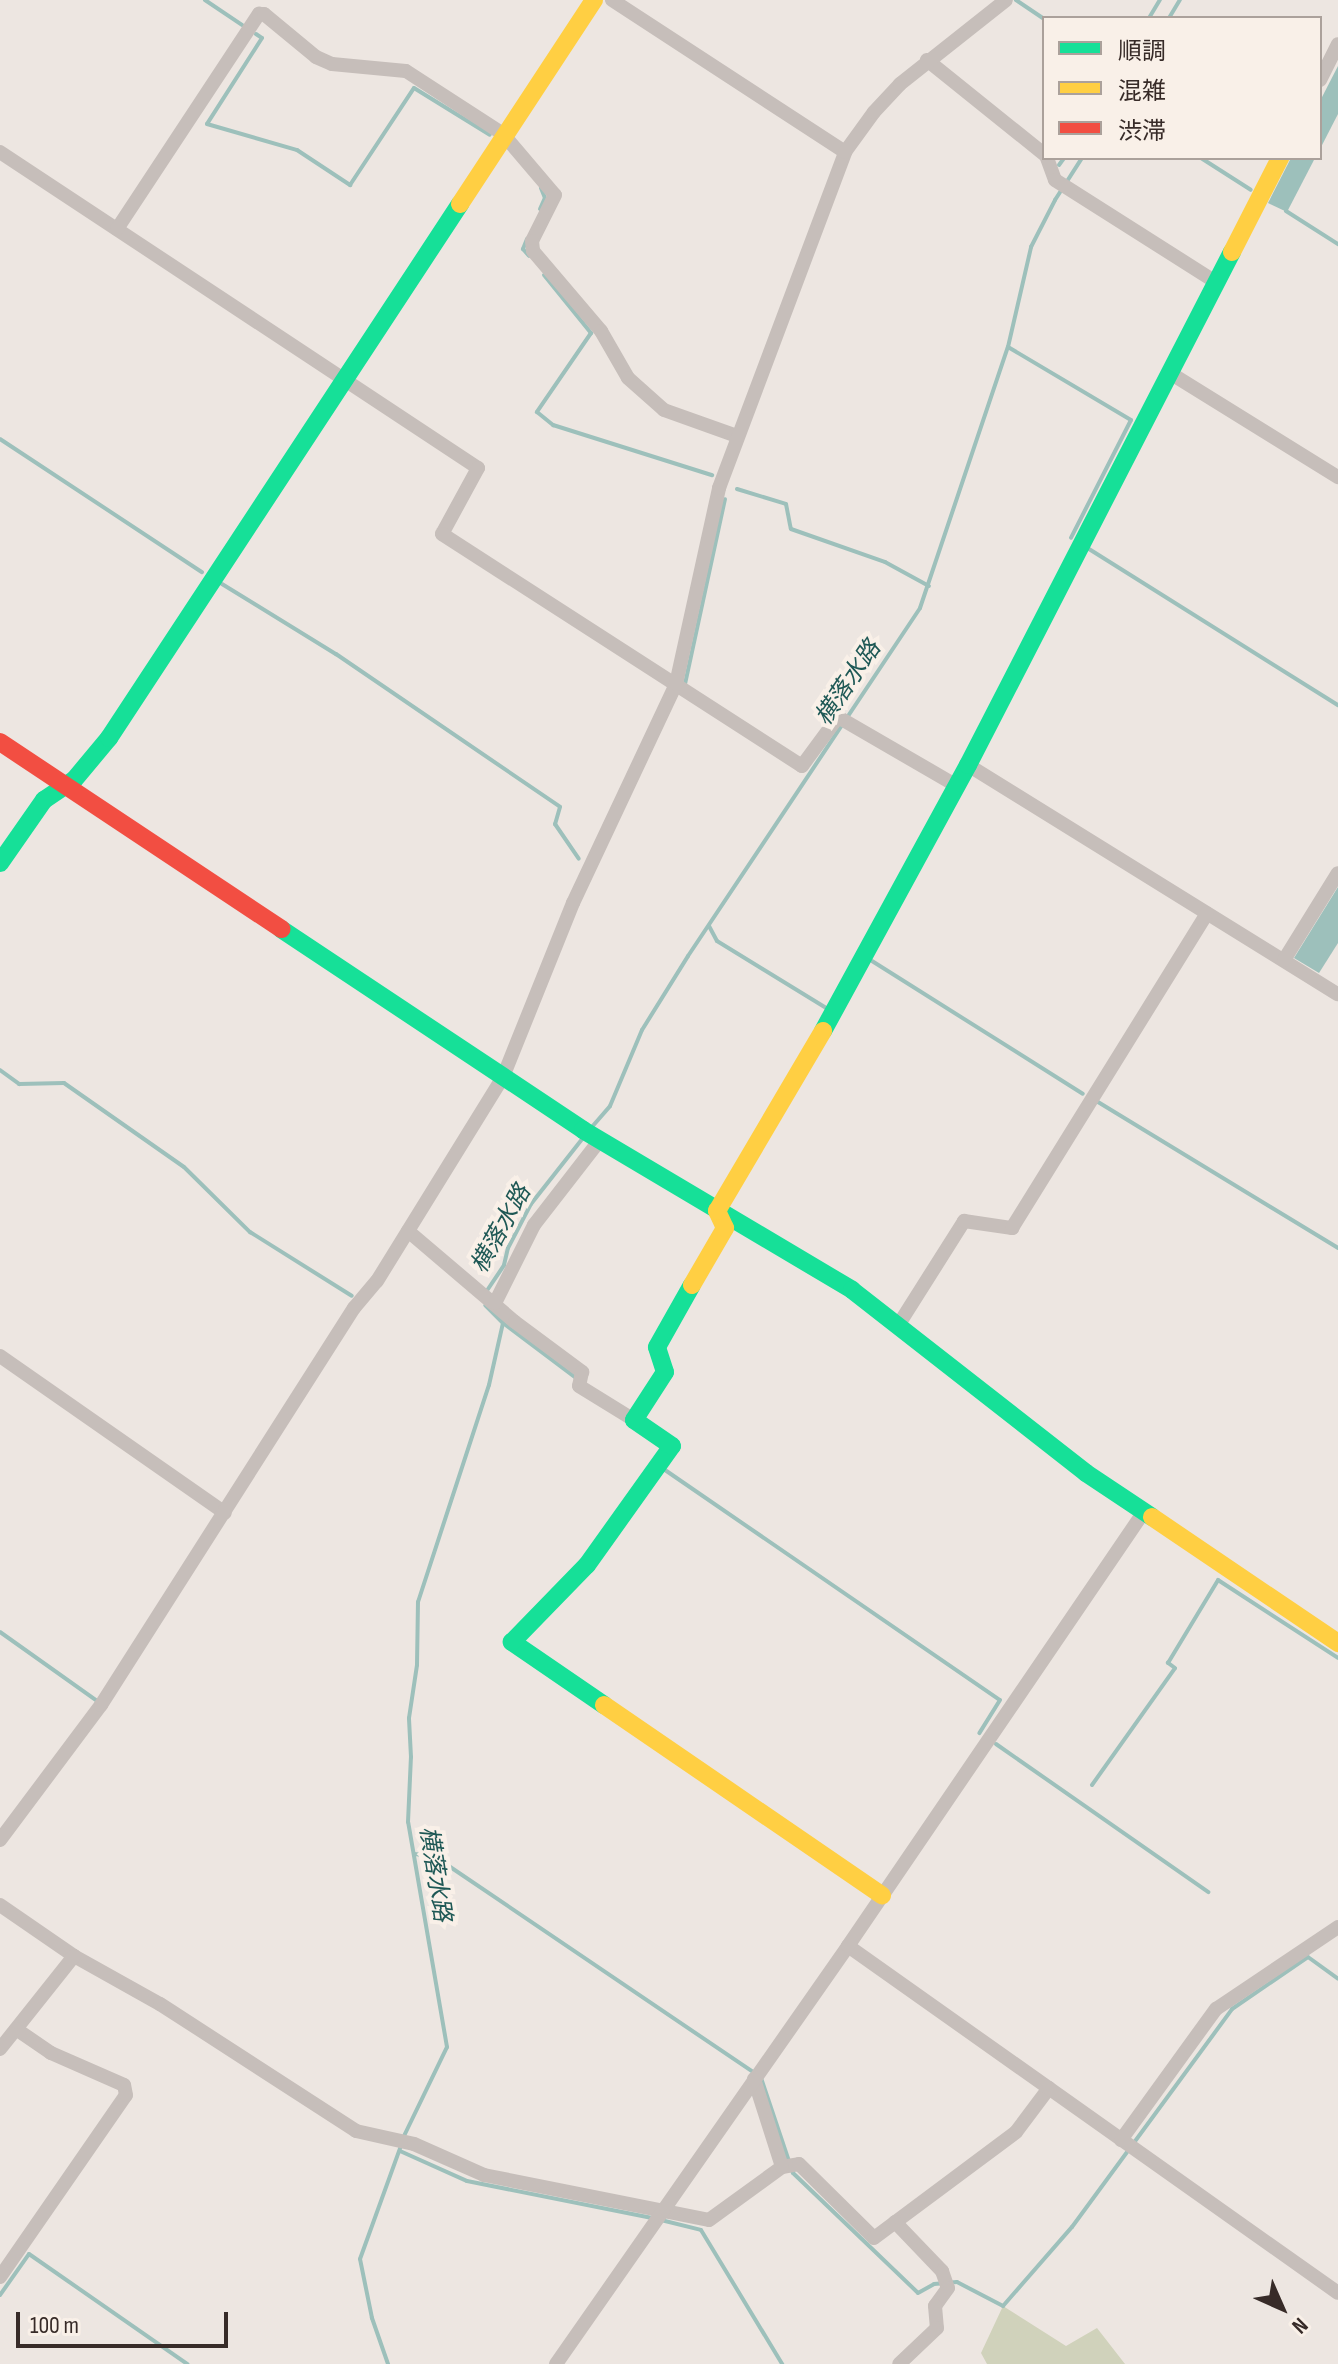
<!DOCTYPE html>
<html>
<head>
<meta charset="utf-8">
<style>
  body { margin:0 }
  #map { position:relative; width:1338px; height:2364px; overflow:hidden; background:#ede6e1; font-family:"Sofia Sans Condensed","Noto Sans JP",sans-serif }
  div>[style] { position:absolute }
  .green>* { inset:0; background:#d0d2bb }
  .water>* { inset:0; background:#9dc0bb }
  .stream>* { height:4px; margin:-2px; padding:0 2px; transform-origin:2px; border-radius:2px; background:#9dc0bb }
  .street>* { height:14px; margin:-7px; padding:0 7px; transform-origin:7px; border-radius:7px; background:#c6beba }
  .fast>* { height:18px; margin:-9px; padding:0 9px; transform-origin:9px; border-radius:9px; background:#16e098 }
  .slow>* { height:18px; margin:-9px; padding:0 9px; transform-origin:9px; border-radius:9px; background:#ffcf43 }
  .jam>* { height:18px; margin:-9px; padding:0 9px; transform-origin:9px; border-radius:9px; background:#f24e42 }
  span { translate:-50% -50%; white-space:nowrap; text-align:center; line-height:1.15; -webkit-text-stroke:8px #f9f0e8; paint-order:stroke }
  .water-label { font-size:24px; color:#1e5855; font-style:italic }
  .legend { position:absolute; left:1042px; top:16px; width:280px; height:144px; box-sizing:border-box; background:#f9f0e8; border:2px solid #aba19b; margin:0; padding:10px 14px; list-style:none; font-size:24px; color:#372b28 }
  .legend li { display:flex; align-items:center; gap:16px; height:40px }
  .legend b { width:40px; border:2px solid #aba19b }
  .north { position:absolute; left:1242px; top:2268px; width:80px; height:80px; -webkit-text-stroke:6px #f9f0e8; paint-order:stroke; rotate:135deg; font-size:22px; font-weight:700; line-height:32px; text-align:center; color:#372b28 }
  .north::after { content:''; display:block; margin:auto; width:28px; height:36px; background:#372b28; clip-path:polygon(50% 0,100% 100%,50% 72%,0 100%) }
  .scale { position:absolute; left:16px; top:2312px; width:212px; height:36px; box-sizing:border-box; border:4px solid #372b28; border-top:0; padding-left:10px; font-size:24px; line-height:28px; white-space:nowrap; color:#372b28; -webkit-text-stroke:6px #f9f0e8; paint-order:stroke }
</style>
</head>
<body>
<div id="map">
  <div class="green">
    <i style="clip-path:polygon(1003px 2306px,1066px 2346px,1097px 2328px,1125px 2364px,987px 2364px,981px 2353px)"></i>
  </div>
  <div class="water">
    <i style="clip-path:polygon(1338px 66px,1338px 114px,1320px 149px,1320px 101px)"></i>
    <i style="clip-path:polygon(1291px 158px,1315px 158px,1287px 212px,1268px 203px)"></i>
    <i style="clip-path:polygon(1338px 887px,1338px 943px,1319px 973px,1294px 958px)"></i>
  </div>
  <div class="stream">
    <i style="left:205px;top:0;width:45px;rotate:34deg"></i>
    <i style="left:1016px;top:0;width:34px;rotate:34deg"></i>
    <i style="left:1149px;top:18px;width:21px;rotate:-59deg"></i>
    <i style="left:1169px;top:18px;width:21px;rotate:-59deg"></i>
    <i style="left:256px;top:34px;width:7px;rotate:34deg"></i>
    <i style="left:262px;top:38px;width:102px;rotate:122.6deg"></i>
    <i style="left:207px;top:124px;width:94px;rotate:16.1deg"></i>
    <i style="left:297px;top:150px;width:64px;rotate:33.4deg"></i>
    <i style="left:350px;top:185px;width:116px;rotate:-56.6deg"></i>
    <i style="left:414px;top:88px;width:89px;rotate:31.7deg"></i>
    <i style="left:1201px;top:158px;width:59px;rotate:32.6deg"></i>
    <i style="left:1059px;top:165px;width:9px;rotate:-54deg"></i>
    <i style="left:540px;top:209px;width:12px;rotate:-66deg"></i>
    <i style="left:545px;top:198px;width:11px;rotate:-112deg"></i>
    <i style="left:1286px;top:211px;width:62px;rotate:32.4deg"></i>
    <i style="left:527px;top:239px;width:11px;rotate:112deg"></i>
    <i style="left:523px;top:249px;width:9px;rotate:49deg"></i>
    <i style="left:544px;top:275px;width:75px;rotate:51deg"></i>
    <i style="left:591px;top:333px;width:96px;rotate:124.4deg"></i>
    <i style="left:537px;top:412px;width:21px;rotate:39deg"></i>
    <i style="left:553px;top:425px;width:167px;rotate:17.5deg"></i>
    <i style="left:1008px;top:347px;width:143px;rotate:30.7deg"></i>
    <i style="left:1131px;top:420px;width:132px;rotate:117deg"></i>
    <i style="left:0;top:439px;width:242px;rotate:33.4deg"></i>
    <i style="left:737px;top:489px;width:51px;rotate:17deg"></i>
    <i style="left:786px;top:504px;width:25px;rotate:79deg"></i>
    <i style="left:791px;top:529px;width:100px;rotate:19.3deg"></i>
    <i style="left:885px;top:562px;width:50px;rotate:28.6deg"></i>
    <i style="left:1089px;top:549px;width:294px;rotate:32.1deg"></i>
    <i style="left:222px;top:584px;width:134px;rotate:31.6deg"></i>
    <i style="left:336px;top:654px;width:271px;rotate:34.3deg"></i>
    <i style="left:560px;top:807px;width:18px;rotate:106deg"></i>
    <i style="left:555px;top:824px;width:42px;rotate:55.6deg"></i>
    <i style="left:685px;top:684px;width:189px;rotate:-77.8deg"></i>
    <i style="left:709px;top:926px;width:17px;rotate:62deg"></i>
    <i style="left:717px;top:941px;width:130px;rotate:31.5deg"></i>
    <i style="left:872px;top:961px;width:249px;rotate:32.2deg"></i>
    <i style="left:0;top:1070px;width:24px;rotate:36deg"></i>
    <i style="left:19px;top:1084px;width:45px;rotate:-1.3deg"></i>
    <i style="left:64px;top:1083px;width:146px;rotate:35deg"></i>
    <i style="left:184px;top:1167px;width:93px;rotate:44.6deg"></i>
    <i style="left:250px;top:1232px;width:120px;rotate:32.1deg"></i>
    <i style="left:1098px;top:1102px;width:281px;rotate:31.3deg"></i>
    <i style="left:591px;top:1128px;width:29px;rotate:-49deg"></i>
    <i style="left:610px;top:1106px;width:82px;rotate:-67.2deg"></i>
    <i style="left:642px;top:1030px;width:87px;rotate:-58.1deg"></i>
    <i style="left:688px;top:956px;width:418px;rotate:-56.3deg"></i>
    <i style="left:920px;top:608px;width:275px;rotate:-71.4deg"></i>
    <i style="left:1008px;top:347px;width:103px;rotate:-77deg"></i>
    <i style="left:1031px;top:247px;width:53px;rotate:-62.9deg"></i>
    <i style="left:1055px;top:200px;width:50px;rotate:-57.3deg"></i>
    <i style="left:486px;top:1292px;width:32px;rotate:-56deg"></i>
    <i style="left:504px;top:1265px;width:17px;rotate:-77deg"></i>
    <i style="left:508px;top:1248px;width:50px;rotate:-62.4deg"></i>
    <i style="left:531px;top:1204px;width:84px;rotate:-51.8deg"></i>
    <i style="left:503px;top:1323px;width:90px;rotate:36.9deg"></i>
    <i style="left:665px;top:1470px;width:406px;rotate:34.5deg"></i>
    <i style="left:1000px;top:1700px;width:39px;rotate:122deg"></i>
    <i style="left:0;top:1632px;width:119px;rotate:35.4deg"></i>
    <i style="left:996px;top:1744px;width:259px;rotate:34.9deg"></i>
    <i style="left:1092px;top:1785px;width:143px;rotate:-54.6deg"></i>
    <i style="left:1175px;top:1668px;width:9px;rotate:-144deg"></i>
    <i style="left:1168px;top:1663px;width:97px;rotate:-58.9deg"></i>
    <i style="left:1218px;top:1580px;width:143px;rotate:33deg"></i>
    <i style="left:414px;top:1854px;width:20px;rotate:6deg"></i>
    <i style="left:434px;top:1856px;width:387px;rotate:34.1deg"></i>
    <i style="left:761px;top:2078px;width:100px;rotate:71.4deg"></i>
    <i style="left:793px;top:2173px;width:173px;rotate:43.8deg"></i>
    <i style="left:918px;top:2293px;width:18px;rotate:-29deg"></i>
    <i style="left:934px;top:2284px;width:23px;rotate:-5deg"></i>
    <i style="left:957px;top:2282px;width:52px;rotate:27.6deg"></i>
    <i style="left:1003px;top:2306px;width:105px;rotate:-48.9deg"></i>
    <i style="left:1072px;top:2227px;width:270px;rotate:-53.7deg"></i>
    <i style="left:1232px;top:2009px;width:92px;rotate:-34.4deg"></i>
    <i style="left:1308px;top:1957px;width:37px;rotate:36deg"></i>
    <i style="left:403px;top:2138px;width:101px;rotate:-64.2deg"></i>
    <i style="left:447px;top:2047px;width:228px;rotate:-99.8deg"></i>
    <i style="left:408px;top:1822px;width:65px;rotate:-87.4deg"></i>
    <i style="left:411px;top:1757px;width:39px;rotate:-93deg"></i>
    <i style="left:409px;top:1718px;width:54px;rotate:-81.4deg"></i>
    <i style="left:417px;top:1665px;width:63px;rotate:-89.1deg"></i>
    <i style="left:418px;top:1602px;width:228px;rotate:-71.9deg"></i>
    <i style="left:489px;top:1385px;width:64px;rotate:-77.3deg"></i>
    <i style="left:503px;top:1323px;width:25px;rotate:-135deg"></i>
    <i style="left:400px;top:2151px;width:73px;rotate:24.1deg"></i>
    <i style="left:467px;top:2181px;width:190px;rotate:11.3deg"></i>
    <i style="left:661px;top:2220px;width:41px;rotate:14deg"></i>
    <i style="left:701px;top:2230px;width:157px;rotate:58.8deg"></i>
    <i style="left:0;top:2295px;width:50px;rotate:-54.7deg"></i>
    <i style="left:29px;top:2254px;width:193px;rotate:34.8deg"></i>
    <i style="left:388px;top:2364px;width:49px;rotate:-109.2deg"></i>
    <i style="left:372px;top:2318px;width:60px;rotate:-101.5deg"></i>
    <i style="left:360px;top:2259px;width:120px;rotate:-70.1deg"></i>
  </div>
  <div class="street">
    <i style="left:612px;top:0;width:278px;rotate:33.1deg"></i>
    <i style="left:927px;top:60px;width:150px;rotate:38.8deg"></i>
    <i style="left:1320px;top:80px;width:40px;rotate:-63.4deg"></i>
    <i style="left:0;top:152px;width:573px;rotate:33.47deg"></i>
    <i style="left:478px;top:468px;width:75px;rotate:118.6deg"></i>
    <i style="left:442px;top:534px;width:428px;rotate:32.8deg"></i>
    <i style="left:802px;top:766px;width:61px;rotate:-53.7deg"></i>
    <i style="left:838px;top:717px;width:138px;rotate:30.1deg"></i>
    <i style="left:1047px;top:158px;width:23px;rotate:70deg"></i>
    <i style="left:1055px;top:180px;width:191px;rotate:32.4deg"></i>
    <i style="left:117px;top:229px;width:258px;rotate:-56.6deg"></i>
    <i style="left:259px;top:14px;width:5px"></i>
    <i style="left:264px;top:14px;width:67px;rotate:39.6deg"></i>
    <i style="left:316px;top:57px;width:17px;rotate:24deg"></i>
    <i style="left:332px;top:64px;width:74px;rotate:5.4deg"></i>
    <i style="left:406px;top:71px;width:116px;rotate:33deg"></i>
    <i style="left:503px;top:134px;width:80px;rotate:49.6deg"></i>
    <i style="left:555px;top:195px;width:51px;rotate:116.6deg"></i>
    <i style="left:532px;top:241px;width:10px;rotate:84deg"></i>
    <i style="left:533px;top:251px;width:105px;rotate:49.6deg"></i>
    <i style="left:601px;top:331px;width:54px;rotate:60.1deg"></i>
    <i style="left:628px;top:378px;width:48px;rotate:41.6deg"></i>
    <i style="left:664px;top:410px;width:77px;rotate:19.6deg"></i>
    <i style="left:1170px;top:373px;width:198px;rotate:31.8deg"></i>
    <i style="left:968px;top:765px;width:435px;rotate:31.8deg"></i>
    <i style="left:1284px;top:960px;width:102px;rotate:-58.2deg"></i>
    <i style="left:408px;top:1231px;width:140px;rotate:40.4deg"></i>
    <i style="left:515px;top:1322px;width:84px;rotate:36.7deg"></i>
    <i style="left:582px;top:1372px;width:14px;rotate:102deg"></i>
    <i style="left:579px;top:1386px;width:65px;rotate:31.7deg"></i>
    <i style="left:495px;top:1303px;width:87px;rotate:-63.4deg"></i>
    <i style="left:534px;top:1225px;width:108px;rotate:-52.2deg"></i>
    <i style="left:899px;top:1324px;width:122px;rotate:-57.7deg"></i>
    <i style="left:964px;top:1221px;width:49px;rotate:8.3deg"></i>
    <i style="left:1012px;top:1228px;width:370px;rotate:-58.2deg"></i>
    <i style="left:0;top:1356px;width:274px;rotate:34.9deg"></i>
    <i style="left:0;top:1840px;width:169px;rotate:-53.2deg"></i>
    <i style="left:101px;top:1705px;width:471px;rotate:-57.5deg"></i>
    <i style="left:354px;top:1308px;width:35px;rotate:-50deg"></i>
    <i style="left:377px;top:1281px;width:240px;rotate:-58.3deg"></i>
    <i style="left:503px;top:1077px;width:188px;rotate:-68.1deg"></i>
    <i style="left:573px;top:903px;width:242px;rotate:-64.8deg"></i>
    <i style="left:676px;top:684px;width:201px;rotate:-77.6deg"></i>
    <i style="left:719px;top:488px;width:359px;rotate:-69.4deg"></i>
    <i style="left:845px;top:152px;width:49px;rotate:-54.1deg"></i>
    <i style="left:874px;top:112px;width:38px;rotate:-47deg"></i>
    <i style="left:900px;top:84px;width:135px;rotate:-38.4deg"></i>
    <i style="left:0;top:1905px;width:90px;rotate:34.6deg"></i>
    <i style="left:74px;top:1956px;width:98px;rotate:29.2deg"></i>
    <i style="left:160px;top:2004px;width:234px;rotate:32.9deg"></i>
    <i style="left:356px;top:2131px;width:59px;rotate:12.6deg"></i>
    <i style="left:414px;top:2144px;width:77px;rotate:23.9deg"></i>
    <i style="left:484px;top:2175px;width:229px;rotate:11.3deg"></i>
    <i style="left:709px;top:2220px;width:90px;rotate:-36deg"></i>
    <i style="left:782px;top:2167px;width:17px;rotate:-10deg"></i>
    <i style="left:799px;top:2164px;width:105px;rotate:44.6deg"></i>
    <i style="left:874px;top:2238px;width:177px;rotate:-36.7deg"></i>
    <i style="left:1016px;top:2132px;width:55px;rotate:-53.1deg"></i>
    <i style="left:848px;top:1946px;width:600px;rotate:35.3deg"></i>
    <i style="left:0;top:2049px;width:119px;rotate:-51.5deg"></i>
    <i style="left:754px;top:2079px;width:92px;rotate:72.3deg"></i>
    <i style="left:1121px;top:2140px;width:162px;rotate:-54.1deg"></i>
    <i style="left:1216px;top:2009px;width:147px;rotate:-33.9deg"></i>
    <i style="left:895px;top:2222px;width:68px;rotate:46.2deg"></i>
    <i style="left:942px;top:2271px;width:18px;rotate:71deg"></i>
    <i style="left:948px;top:2288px;width:22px;rotate:126deg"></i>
    <i style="left:935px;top:2306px;width:22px;rotate:85deg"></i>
    <i style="left:937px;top:2328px;width:52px;rotate:136.5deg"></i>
    <i style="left:0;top:2277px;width:221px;rotate:-55.3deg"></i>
    <i style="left:126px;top:2095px;width:10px;rotate:-101deg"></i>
    <i style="left:124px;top:2085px;width:80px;rotate:-156.3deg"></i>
    <i style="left:51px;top:2053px;width:42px;rotate:-145.6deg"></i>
    <i style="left:556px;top:2364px;width:510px;rotate:-55.06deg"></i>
    <i style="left:848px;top:1946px;width:524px;rotate:-55.73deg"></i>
  </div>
  <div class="fast">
    <i style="left:0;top:863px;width:77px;rotate:-55.1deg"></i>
    <i style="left:44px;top:800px;width:36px;rotate:-34deg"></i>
    <i style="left:74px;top:780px;width:55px;rotate:-50.2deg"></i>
    <i style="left:109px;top:738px;width:639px;rotate:-56.68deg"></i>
    <i style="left:281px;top:929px;width:363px;rotate:33.6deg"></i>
    <i style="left:583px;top:1130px;width:313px;rotate:30.7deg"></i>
    <i style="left:852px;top:1290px;width:297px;rotate:38deg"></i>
    <i style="left:1086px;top:1473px;width:79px;rotate:33.7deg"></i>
    <i style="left:823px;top:1031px;width:303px;rotate:-61.4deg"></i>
    <i style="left:968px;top:765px;width:577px;rotate:-62.77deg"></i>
    <i style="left:604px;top:1705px;width:112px;rotate:-145.6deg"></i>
    <i style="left:512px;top:1642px;width:107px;rotate:-45.8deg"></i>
    <i style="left:587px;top:1565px;width:146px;rotate:-54.5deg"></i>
    <i style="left:672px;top:1446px;width:46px;rotate:-145.6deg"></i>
    <i style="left:634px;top:1420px;width:57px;rotate:-57.1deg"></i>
    <i style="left:665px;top:1372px;width:26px;rotate:-108deg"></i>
    <i style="left:657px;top:1347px;width:71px;rotate:-60.6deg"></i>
  </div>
  <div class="slow">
    <i style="left:460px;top:204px;width:244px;rotate:-56.7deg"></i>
    <i style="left:1232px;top:252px;width:106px;rotate:-62.9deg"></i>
    <i style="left:692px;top:1285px;width:66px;rotate:-59.9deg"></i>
    <i style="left:725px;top:1228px;width:19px;rotate:-115deg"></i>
    <i style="left:717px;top:1211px;width:209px;rotate:-59.5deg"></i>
    <i style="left:1152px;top:1517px;width:225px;rotate:34.1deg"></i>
    <i style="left:604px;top:1705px;width:337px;rotate:34.4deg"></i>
  </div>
  <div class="jam">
    <i style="left:0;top:742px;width:338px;rotate:33.6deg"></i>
  </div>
  <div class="water-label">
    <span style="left:848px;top:683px;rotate:-56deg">横落水路</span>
    <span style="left:501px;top:1229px;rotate:-61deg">横落水路</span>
    <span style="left:435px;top:1874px;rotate:81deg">横落水路</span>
  </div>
  <ul class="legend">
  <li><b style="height:10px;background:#16e098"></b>順調</li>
  <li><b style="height:10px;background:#ffcf43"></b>混雑</li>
  <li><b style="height:10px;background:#f24e42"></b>渋滞</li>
  </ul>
  <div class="north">N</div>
  <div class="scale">100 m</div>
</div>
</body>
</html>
